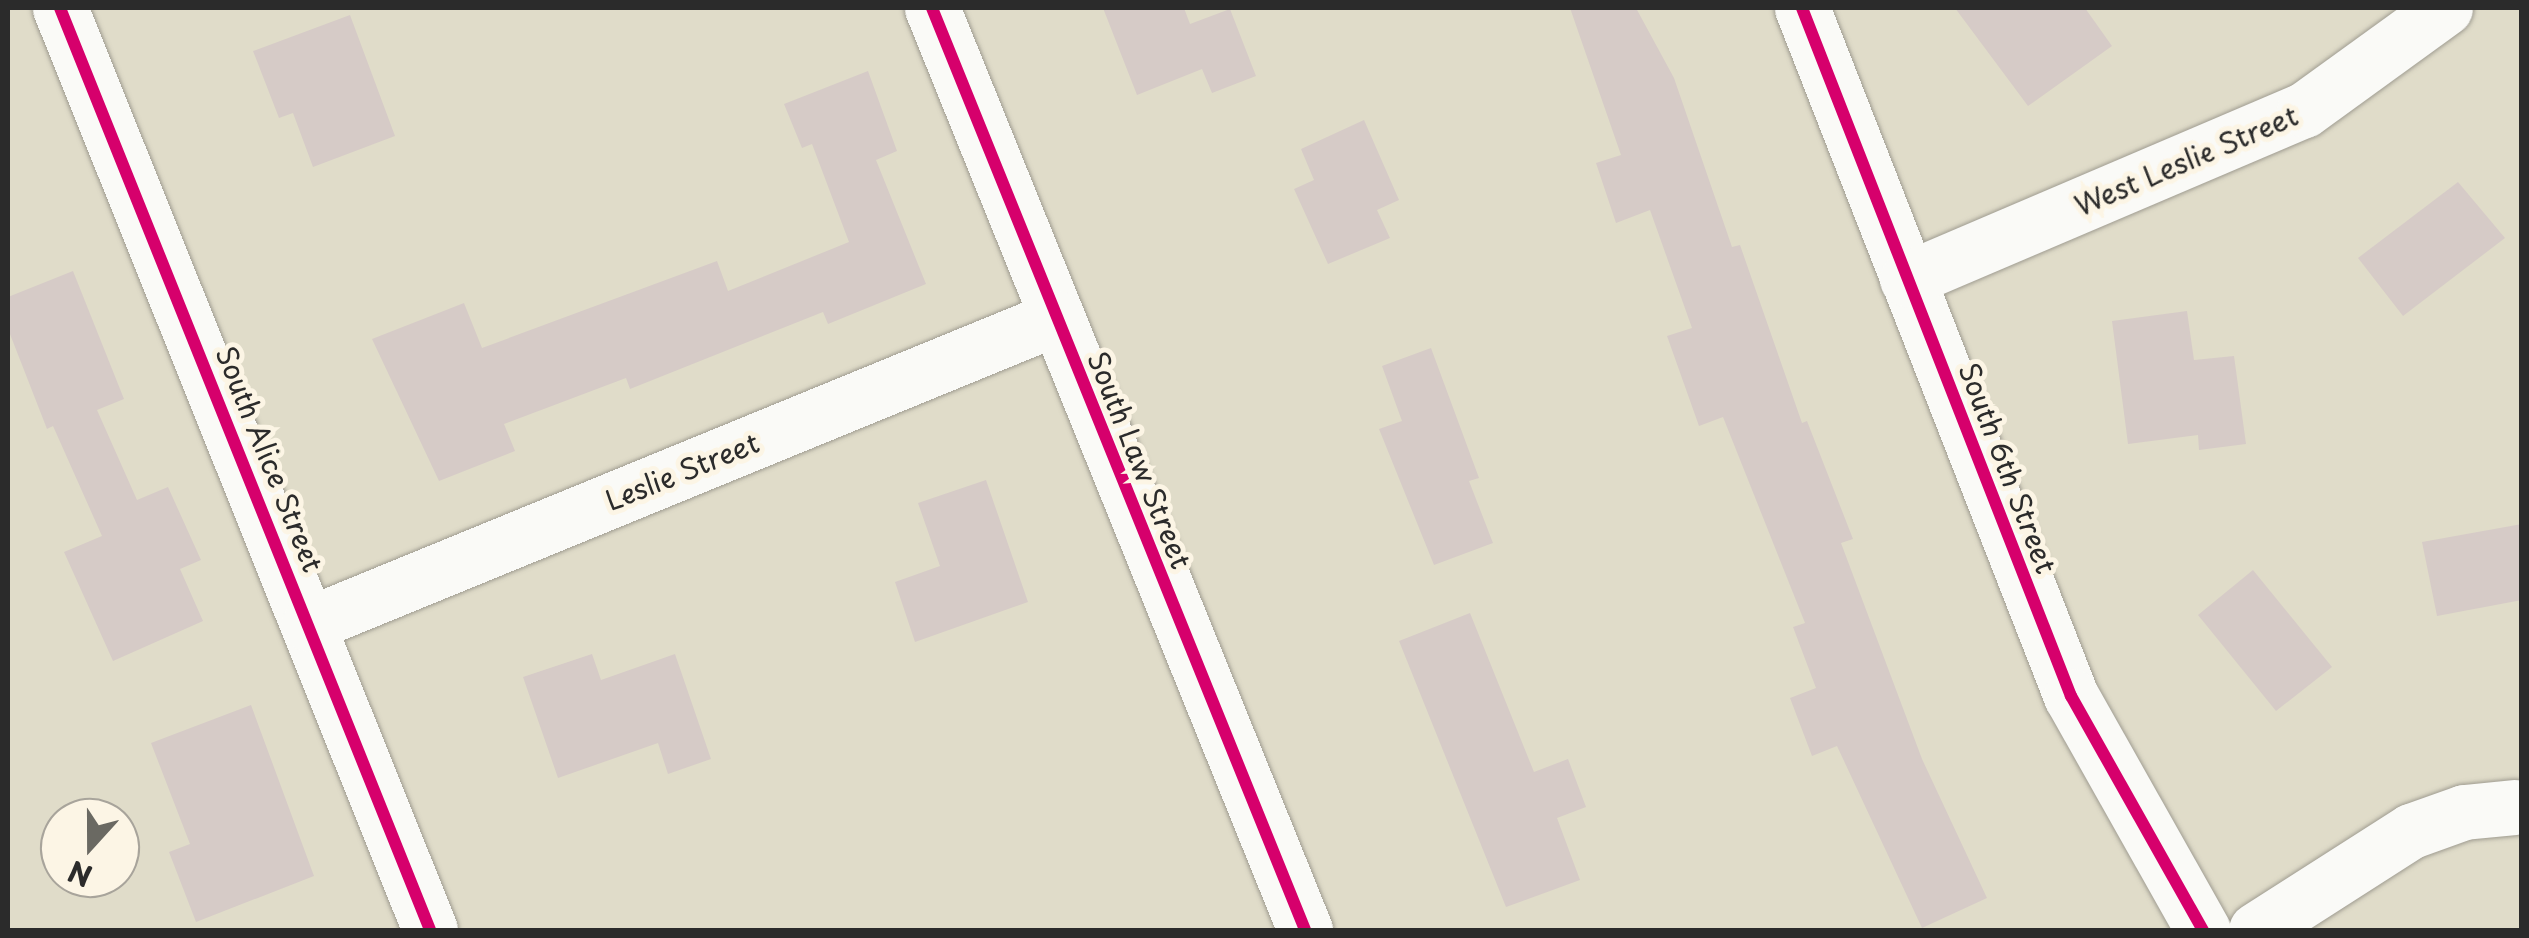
<!DOCTYPE html>
<html>
<head>
<meta charset="utf-8">
<style>
  body { margin:0 }
  #map { position:relative; width:2529px; height:938px; overflow:hidden; background:#e0dcc9; font-family:"Playpen Sans",sans-serif }
  div>[style] { position:absolute }
  .building>* { inset:0; background:#d6cbc7 }
  .roads { filter:drop-shadow(0 0 2px #9f9c91) drop-shadow(0 0 2px #9f9c91) }
  .minor>* { height:55px; margin:-27.5px; padding:0 27.5px; transform-origin:27.5px; border-radius:27.5px; background:#fafaf7 }
  .cycleway>* { height:12px; margin:-6px; padding:0 6px; transform-origin:6px; border-radius:6px; background:#d6006c }
  span { translate:-50% -50%; white-space:nowrap; text-align:center; line-height:1.15; -webkit-text-stroke:10px #fcf5e5; paint-order:stroke }
  .street-label { font-size:28px; color:#2b2b2b }
  .frame { position:absolute; inset:0; border:10px solid #2b2b2b; pointer-events:none }
  .north { position:absolute; left:40px; top:798px; width:100px; height:100px; box-sizing:border-box; background:#fcf5e5; border:2px solid #a8a49b; border-radius:50%; rotate:201deg; font-size:28px; font-weight:700; line-height:40px; text-align:center; color:#2b2b2b }
  .north::after { content:''; display:block; margin:auto; width:35px; height:45px; background:#6a6962; clip-path:polygon(50% 0,100% 100%,50% 72%,0 100%) }
</style>
</head>
<body>
<div id="map">
  <div class="building">
    <i style="clip-path:polygon(1103px 8px,1184px 8px,1190px 24px,1230px 9px,1256px 76px,1212px 93px,1202px 69px,1137px 95px)"></i>
    <i style="clip-path:polygon(1570px 8px,1636px 8px,1674px 78px,1732px 247px,1740px 245px,1802px 423px,1807px 421px,1853px 539px,1841px 543px,1922px 759px,1987px 898px,1922px 928px,1837px 746px,1812px 756px,1790px 698px,1816px 688px,1793px 627px,1805px 623px,1723px 417px,1699px 426px,1667px 336px,1692px 328px,1650px 210px,1616px 223px,1596px 163px,1621px 155px)"></i>
    <i style="clip-path:polygon(1955px 8px,2085px 8px,2112px 46px,2028px 106px)"></i>
    <i style="clip-path:polygon(350px 15px,395px 136px,313px 167px,293px 113px,279px 118px,253px 51px)"></i>
    <i style="clip-path:polygon(868px 71px,897px 151px,876px 160px,926px 284px,828px 324px,823px 312px,630px 389px,626px 378px,504px 424px,515px 451px,439px 481px,372px 339px,464px 303px,482px 348px,717px 261px,728px 291px,849px 242px,812px 144px,802px 148px,784px 104px)"></i>
    <i style="clip-path:polygon(1364px 120px,1399px 200px,1377px 210px,1390px 238px,1328px 264px,1294px 189px,1314px 180px,1301px 149px)"></i>
    <i style="clip-path:polygon(2458px 182px,2505px 238px,2403px 316px,2358px 258px)"></i>
    <i style="clip-path:polygon(73px 271px,124px 399px,97px 410px,137px 500px,168px 487px,201px 560px,180px 569px,203px 621px,113px 661px,64px 552px,102px 536px,53px 426px,47px 429px,8px 329px,8px 297px)"></i>
    <i style="clip-path:polygon(2187px 311px,2194px 360px,2234px 356px,2246px 444px,2199px 450px,2198px 435px,2128px 444px,2112px 321px)"></i>
    <i style="clip-path:polygon(1431px 348px,1479px 478px,1469px 481px,1493px 543px,1434px 565px,1379px 429px,1402px 421px,1382px 366px)"></i>
    <i style="clip-path:polygon(986px 480px,1028px 602px,915px 642px,895px 582px,940px 566px,918px 503px)"></i>
    <i style="clip-path:polygon(2522px 524px,2522px 600px,2437px 616px,2422px 542px)"></i>
    <i style="clip-path:polygon(2253px 570px,2332px 667px,2276px 711px,2198px 615px)"></i>
    <i style="clip-path:polygon(1470px 613px,1534px 772px,1568px 759px,1586px 807px,1557px 818px,1580px 880px,1506px 907px,1399px 641px)"></i>
    <i style="clip-path:polygon(592px 654px,601px 680px,675px 654px,711px 759px,668px 774px,658px 743px,558px 778px,523px 677px)"></i>
    <i style="clip-path:polygon(251px 705px,314px 876px,196px 922px,169px 852px,190px 844px,151px 743px)"></i>
  </div>
  <div class="roads">
    <div class="minor">
      <i style="left:60px;top:8px;width:993px;rotate:68.13deg"></i>
      <i style="left:932px;top:8px;width:995px;rotate:67.97deg"></i>
      <i style="left:1802px;top:8px;width:739px;rotate:68.65deg"></i>
      <i style="left:2071px;top:696px;width:269px;rotate:60.6deg"></i>
      <i style="left:1907px;top:279px;width:431px;rotate:-23.1deg"></i>
      <i style="left:2304px;top:110px;width:174px;rotate:-35.9deg"></i>
      <i style="left:309px;top:624px;width:807px;rotate:-22.28deg"></i>
      <i style="left:2256px;top:930px;width:184px;rotate:-32.6deg"></i>
      <i style="left:2411px;top:831px;width:56px;rotate:-19.7deg"></i>
      <i style="left:2464px;top:812px;width:50px;rotate:-5.7deg"></i>
    </div>
  </div>
  <div class="cycleway">
    <i style="left:60px;top:8px;width:993px;rotate:68.13deg"></i>
    <i style="left:932px;top:8px;width:995px;rotate:67.97deg"></i>
    <i style="left:1802px;top:8px;width:739px;rotate:68.65deg"></i>
    <i style="left:2071px;top:696px;width:269px;rotate:60.6deg"></i>
  </div>
  <div class="street-label">
    <span style="left:2186px;top:160px;rotate:-23deg">West Leslie Street</span>
    <span style="left:270px;top:459px;rotate:68deg">South Alice Street</span>
    <span style="left:1140px;top:460px;rotate:68deg">South Law Street</span>
    <span style="left:2008px;top:468px;rotate:69deg">South 6th Street</span>
    <span style="left:682px;top:471px;rotate:-22deg">Leslie Street</span>
  </div>
  <div class="frame"></div>
  <div class="north">N</div>
</div>
</body>
</html>
